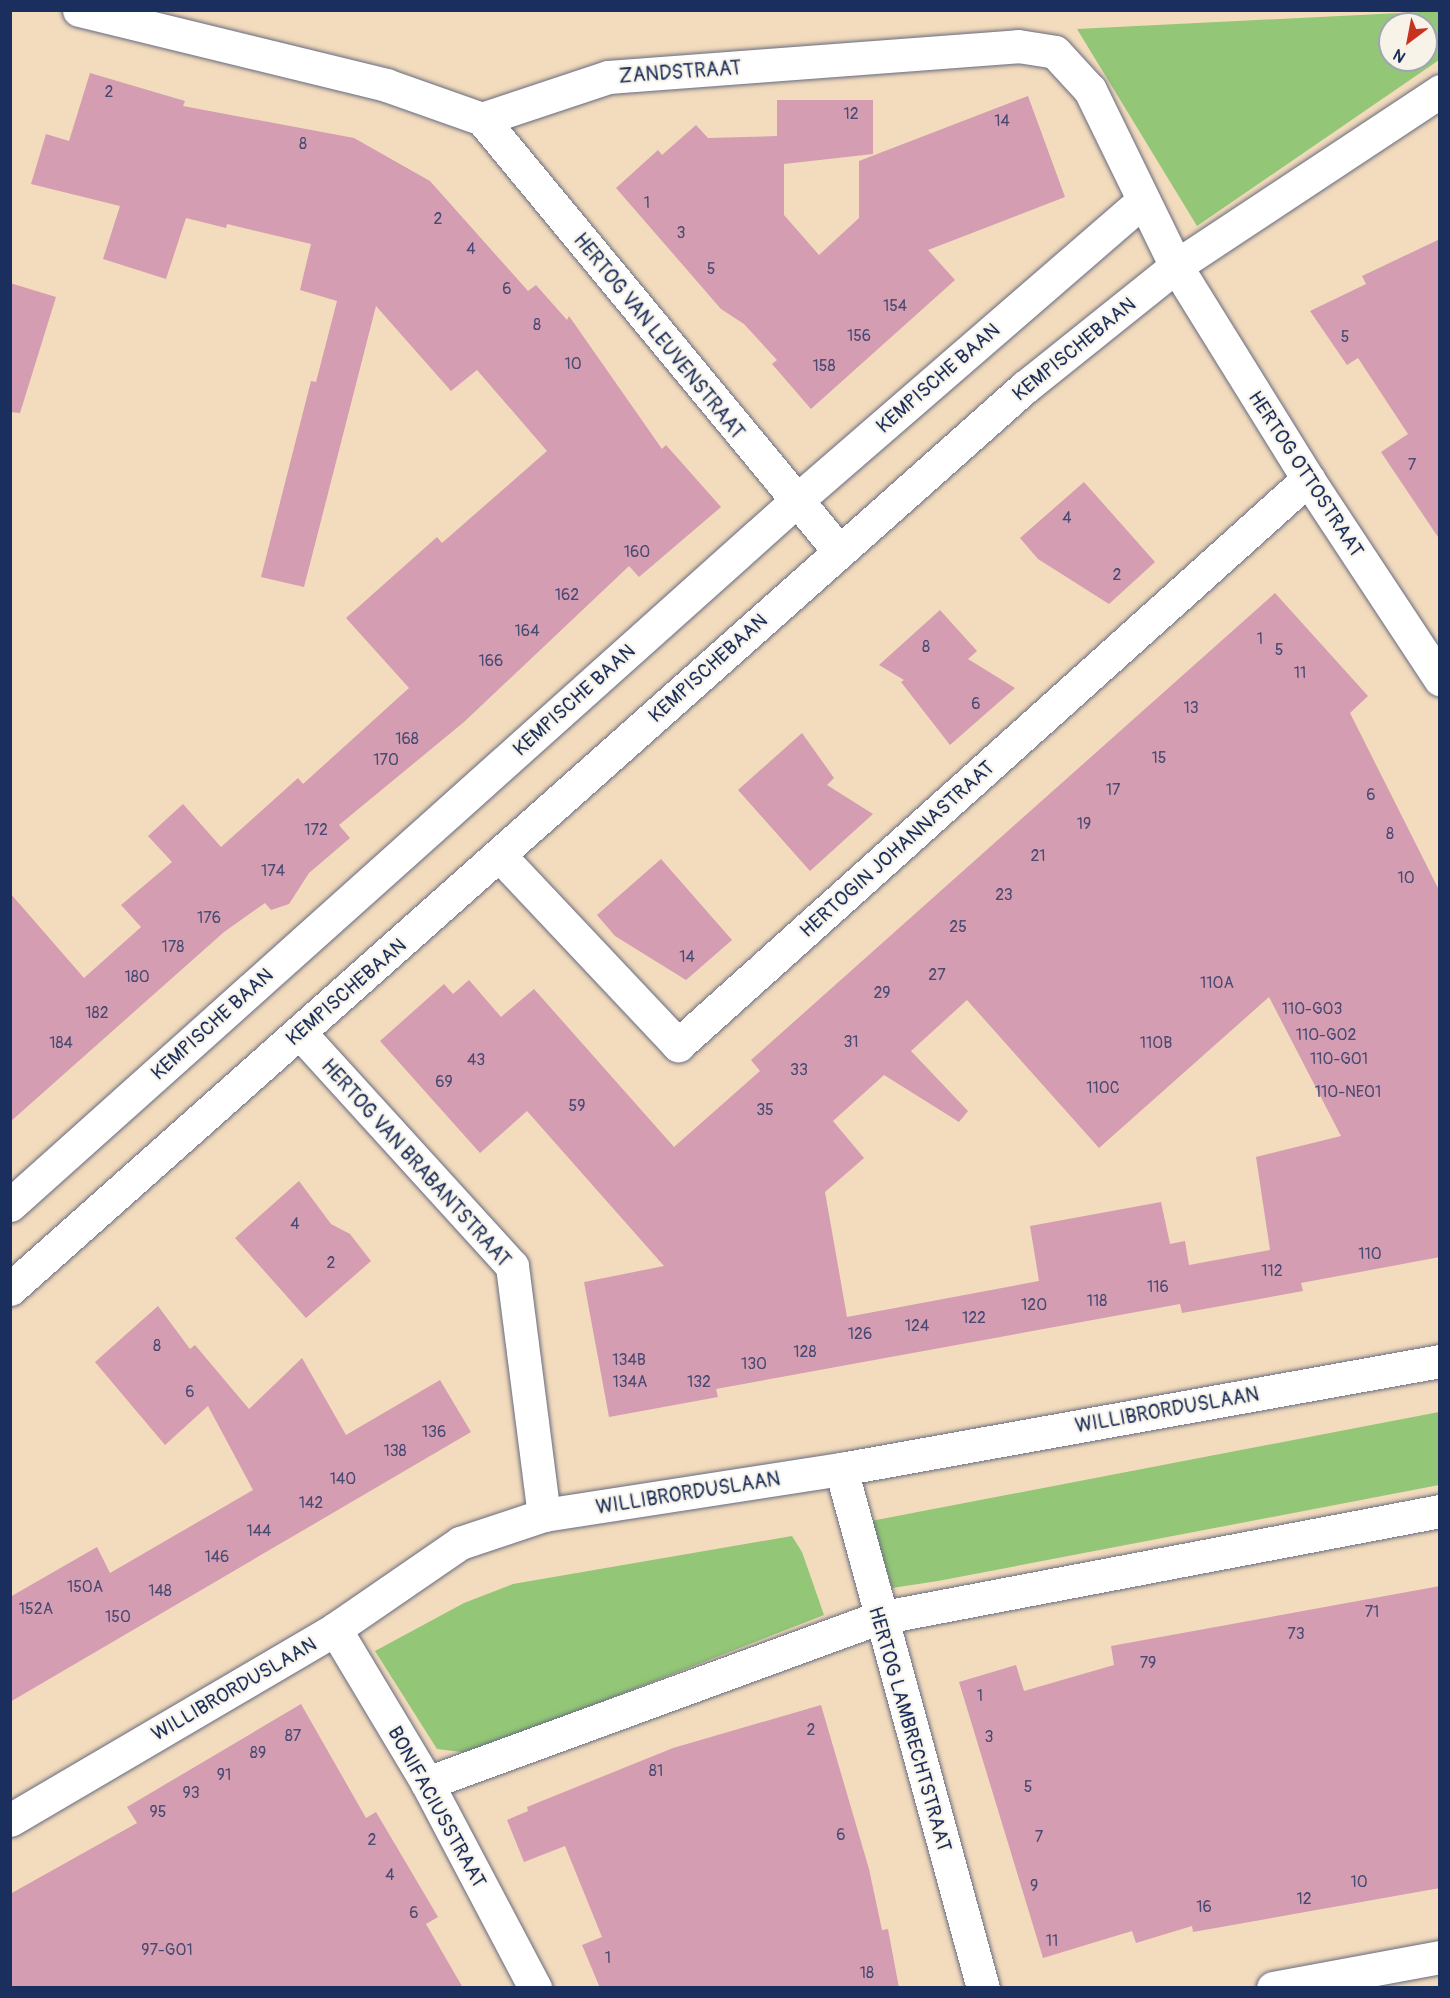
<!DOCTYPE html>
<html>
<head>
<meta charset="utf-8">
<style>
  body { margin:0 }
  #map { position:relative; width:1450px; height:1998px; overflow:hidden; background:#f3dbbd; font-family:Pangolin,sans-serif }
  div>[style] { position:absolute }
  .green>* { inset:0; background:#93c676 }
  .building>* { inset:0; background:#d49db1 }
  .roads { filter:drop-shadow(0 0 2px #676b7f) drop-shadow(0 0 2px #676b7f) }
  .minor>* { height:33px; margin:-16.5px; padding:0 16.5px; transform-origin:16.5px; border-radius:16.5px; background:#fff }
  span { translate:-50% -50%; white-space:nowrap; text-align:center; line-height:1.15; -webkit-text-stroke:4.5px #f7f3e8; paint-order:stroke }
  .number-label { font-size:16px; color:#494a73 }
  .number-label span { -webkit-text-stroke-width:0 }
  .street-label { font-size:20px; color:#1b2f5e }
  .frame { position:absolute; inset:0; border:12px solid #1b2f5e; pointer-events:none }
  .north { position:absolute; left:1378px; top:12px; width:60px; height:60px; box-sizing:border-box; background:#f7f3e8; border:2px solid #9fa5b1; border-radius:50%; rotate:212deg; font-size:16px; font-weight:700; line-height:24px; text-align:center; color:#1b2f5e }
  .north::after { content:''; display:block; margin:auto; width:21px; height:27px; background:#c8321e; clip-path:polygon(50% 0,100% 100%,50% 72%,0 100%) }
</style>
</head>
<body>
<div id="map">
  <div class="green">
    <i style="clip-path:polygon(evenodd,1440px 11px,1439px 60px,1197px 226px,1077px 29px,1440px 11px,1390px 24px,1426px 24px,1426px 60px,1390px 60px,1390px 24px)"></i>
    <i style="clip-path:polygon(1439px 1412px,1439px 1485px,938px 1581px,892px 1588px,871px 1521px)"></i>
    <i style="clip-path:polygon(792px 1536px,802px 1552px,824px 1615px,470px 1753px,437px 1749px,375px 1651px,464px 1603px,513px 1584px)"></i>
  </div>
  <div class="building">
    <i style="clip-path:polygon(90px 73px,185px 101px,183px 106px,354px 138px,430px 181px,528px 291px,536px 285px,567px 320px,569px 316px,662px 449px,666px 445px,721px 507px,639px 577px,629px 566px,464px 722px,339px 825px,350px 838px,309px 873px,289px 904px,271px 910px,265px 903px,224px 932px,10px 1122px,10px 893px,84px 978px,141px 927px,121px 905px,172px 862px,148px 836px,183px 804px,221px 847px,298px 778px,303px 784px,409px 688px,346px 618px,437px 537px,442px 543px,547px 451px,477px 370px,451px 391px,376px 306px,304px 587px,261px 577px,311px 381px,316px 382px,337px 301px,300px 290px,311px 244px,227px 224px,226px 228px,186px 218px,166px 279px,103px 259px,120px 206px,31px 184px,46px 134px,69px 141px)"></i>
    <i style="clip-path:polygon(1028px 96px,1065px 197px,928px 250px,955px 280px,811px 409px,772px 364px,777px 360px,744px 324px,721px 309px,616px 188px,658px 150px,662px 155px,696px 125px,708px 138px,777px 136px,777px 100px,873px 100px,873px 154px,784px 164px,784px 215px,819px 255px,859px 218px,859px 161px)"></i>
    <i style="clip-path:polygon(1440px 239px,1440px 540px,1381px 452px,1408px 434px,1358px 358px,1347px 365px,1310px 311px,1366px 284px,1362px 276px)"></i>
    <i style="clip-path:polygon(10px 283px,56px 297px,20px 413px,10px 412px)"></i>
    <i style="clip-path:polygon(1084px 482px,1155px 562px,1109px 604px,1038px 559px,1020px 538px)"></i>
    <i style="clip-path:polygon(evenodd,1275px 593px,1368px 696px,1350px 713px,1440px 892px,1440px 1257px,1301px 1283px,1303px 1291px,1182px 1313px,1180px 1304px,716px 1389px,718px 1397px,609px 1417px,584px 1282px,664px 1266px,527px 1111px,480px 1153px,380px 1041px,444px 984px,453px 994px,469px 980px,501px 1017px,534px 989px,674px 1147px,760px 1071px,751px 1060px,1275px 593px,1269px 997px,1341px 1136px,1256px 1157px,1270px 1250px,1189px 1265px,1185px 1241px,1170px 1244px,1161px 1202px,1030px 1226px,1039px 1281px,847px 1317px,825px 1192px,864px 1158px,833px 1121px,884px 1075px,959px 1122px,968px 1111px,911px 1051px,967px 1000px,1099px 1148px,1269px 997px)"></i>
    <i style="clip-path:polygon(940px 610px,977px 651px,968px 659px,1015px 688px,950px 745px,901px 682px,904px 680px,879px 665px)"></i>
    <i style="clip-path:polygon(802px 733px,834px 778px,827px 785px,873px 814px,810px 871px,738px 790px)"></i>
    <i style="clip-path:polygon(661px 859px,732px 940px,686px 980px,615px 936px,597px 915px)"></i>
    <i style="clip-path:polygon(299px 1181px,331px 1224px,350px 1234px,371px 1261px,306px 1318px,235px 1238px)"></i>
    <i style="clip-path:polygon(158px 1306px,190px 1349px,195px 1345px,249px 1409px,302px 1358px,346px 1435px,440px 1380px,471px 1432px,10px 1702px,10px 1597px,97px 1547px,110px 1573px,253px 1490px,208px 1406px,165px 1445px,95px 1362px)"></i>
    <i style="clip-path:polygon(1440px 1586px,1440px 1888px,1193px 1932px,1192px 1926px,1136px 1943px,1132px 1931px,1043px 1958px,959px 1682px,1016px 1665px,1024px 1691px,1114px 1665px,1111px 1646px)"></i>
    <i style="clip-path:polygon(301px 1704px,366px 1818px,376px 1812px,438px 1917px,426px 1924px,463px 1988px,10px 1988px,10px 1894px,137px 1823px,127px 1807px)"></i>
    <i style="clip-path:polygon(821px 1705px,869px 1869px,882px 1930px,888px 1929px,899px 1988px,600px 1988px,582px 1945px,602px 1937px,565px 1846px,524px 1862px,507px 1820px,528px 1811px,527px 1807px,673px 1748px)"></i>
  </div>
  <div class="roads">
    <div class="minor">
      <i style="left:79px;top:10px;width:316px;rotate:13.7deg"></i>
      <i style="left:386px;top:85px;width:102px;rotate:19.5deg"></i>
      <i style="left:482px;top:119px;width:133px;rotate:-18.4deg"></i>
      <i style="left:608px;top:77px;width:411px;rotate:-4.3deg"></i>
      <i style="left:1018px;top:46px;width:37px;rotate:9deg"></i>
      <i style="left:1055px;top:52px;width:52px;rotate:47.4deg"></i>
      <i style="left:1090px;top:90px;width:196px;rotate:64deg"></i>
      <i style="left:1176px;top:266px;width:251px;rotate:58.2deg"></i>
      <i style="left:1308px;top:479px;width:240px;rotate:56.6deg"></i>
      <i style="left:482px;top:119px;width:560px;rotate:50.43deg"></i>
      <i style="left:500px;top:856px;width:260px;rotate:46.7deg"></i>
      <i style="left:678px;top:1045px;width:847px;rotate:-41.94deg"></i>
      <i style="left:300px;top:1033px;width:315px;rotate:47.7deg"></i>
      <i style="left:512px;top:1266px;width:251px;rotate:82.7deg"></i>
      <i style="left:10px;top:1205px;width:1054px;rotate:-41.85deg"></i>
      <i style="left:795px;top:502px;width:460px;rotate:-40.9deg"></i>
      <i style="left:10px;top:1289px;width:1358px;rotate:-41.63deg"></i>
      <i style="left:1025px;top:387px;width:193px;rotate:-38.7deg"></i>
      <i style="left:1176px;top:266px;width:317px;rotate:-33.5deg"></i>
      <i style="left:841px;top:1469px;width:538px;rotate:74.7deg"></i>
      <i style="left:335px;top:1629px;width:179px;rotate:59.1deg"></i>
      <i style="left:427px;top:1783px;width:232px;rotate:62.2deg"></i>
      <i style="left:427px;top:1783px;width:481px;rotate:-20.1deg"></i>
      <i style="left:879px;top:1618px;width:571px;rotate:-10.8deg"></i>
      <i style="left:10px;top:1820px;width:377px;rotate:-30.4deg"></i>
      <i style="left:335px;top:1629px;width:152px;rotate:-34.5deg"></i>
      <i style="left:460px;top:1543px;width:89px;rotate:-18.4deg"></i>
      <i style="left:544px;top:1515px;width:301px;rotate:-8.8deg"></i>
      <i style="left:841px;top:1469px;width:609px;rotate:-10.22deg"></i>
      <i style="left:1273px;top:1988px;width:170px;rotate:-10.5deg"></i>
    </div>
  </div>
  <div class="number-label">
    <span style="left:109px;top:92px">2</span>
    <span style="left:851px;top:114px">12</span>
    <span style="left:1002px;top:121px">14</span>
    <span style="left:303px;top:144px">8</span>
    <span style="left:647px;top:203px">1</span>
    <span style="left:438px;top:219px">2</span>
    <span style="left:681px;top:233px">3</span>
    <span style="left:471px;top:249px">4</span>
    <span style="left:711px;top:269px">5</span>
    <span style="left:507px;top:289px">6</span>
    <span style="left:895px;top:306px">154</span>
    <span style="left:537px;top:325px">8</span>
    <span style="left:859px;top:336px">156</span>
    <span style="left:1345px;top:337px">5</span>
    <span style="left:573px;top:364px">10</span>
    <span style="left:824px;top:366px">158</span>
    <span style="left:1412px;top:465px">7</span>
    <span style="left:1067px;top:518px">4</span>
    <span style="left:637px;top:552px">160</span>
    <span style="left:1117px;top:575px">2</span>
    <span style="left:567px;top:595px">162</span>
    <span style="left:527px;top:631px">164</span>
    <span style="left:1260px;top:639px">1</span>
    <span style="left:926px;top:647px">8</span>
    <span style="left:1279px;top:650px">5</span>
    <span style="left:491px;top:661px">166</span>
    <span style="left:1300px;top:673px">11</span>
    <span style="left:976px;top:704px">6</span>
    <span style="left:1191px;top:708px">13</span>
    <span style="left:407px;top:739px">168</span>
    <span style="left:1159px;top:758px">15</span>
    <span style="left:386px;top:760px">170</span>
    <span style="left:1113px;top:790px">17</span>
    <span style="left:1371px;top:795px">6</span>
    <span style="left:1084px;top:824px">19</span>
    <span style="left:316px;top:830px">172</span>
    <span style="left:1390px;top:834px">8</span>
    <span style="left:1038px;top:856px">21</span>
    <span style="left:273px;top:871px">174</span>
    <span style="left:1406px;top:878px">10</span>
    <span style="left:1004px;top:895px">23</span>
    <span style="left:209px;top:918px">176</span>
    <span style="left:958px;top:927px">25</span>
    <span style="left:173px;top:947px">178</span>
    <span style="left:687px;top:957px">14</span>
    <span style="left:937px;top:975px">27</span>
    <span style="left:137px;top:977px">180</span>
    <span style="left:1217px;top:983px">110A</span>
    <span style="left:882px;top:993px">29</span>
    <span style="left:1312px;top:1009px">110-G03</span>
    <span style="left:97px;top:1013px">182</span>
    <span style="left:1326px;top:1035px">110-G02</span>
    <span style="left:851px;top:1042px">31</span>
    <span style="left:61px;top:1043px">184</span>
    <span style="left:1156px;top:1043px">110B</span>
    <span style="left:1339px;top:1059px">110-G01</span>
    <span style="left:476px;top:1060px">43</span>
    <span style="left:799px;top:1070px">33</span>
    <span style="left:444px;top:1082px">69</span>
    <span style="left:1103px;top:1088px">110C</span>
    <span style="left:1348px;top:1092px">110-NE01</span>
    <span style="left:577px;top:1106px">59</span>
    <span style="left:765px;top:1110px">35</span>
    <span style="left:295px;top:1224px">4</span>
    <span style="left:1370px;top:1254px">110</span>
    <span style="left:331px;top:1263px">2</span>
    <span style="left:1272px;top:1271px">112</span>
    <span style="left:1158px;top:1287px">116</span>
    <span style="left:1097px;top:1301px">118</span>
    <span style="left:1034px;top:1305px">120</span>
    <span style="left:974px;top:1318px">122</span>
    <span style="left:917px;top:1326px">124</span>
    <span style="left:860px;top:1334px">126</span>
    <span style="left:157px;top:1346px">8</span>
    <span style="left:805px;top:1352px">128</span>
    <span style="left:629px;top:1360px">134B</span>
    <span style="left:754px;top:1364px">130</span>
    <span style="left:630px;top:1382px">134A</span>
    <span style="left:699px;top:1382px">132</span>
    <span style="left:190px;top:1392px">6</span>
    <span style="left:434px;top:1432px">136</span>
    <span style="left:395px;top:1451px">138</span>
    <span style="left:343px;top:1479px">140</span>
    <span style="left:311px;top:1503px">142</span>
    <span style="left:259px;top:1531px">144</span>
    <span style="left:217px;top:1557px">146</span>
    <span style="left:85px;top:1587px">150A</span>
    <span style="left:160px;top:1591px">148</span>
    <span style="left:36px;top:1609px">152A</span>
    <span style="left:1372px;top:1612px">71</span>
    <span style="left:118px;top:1617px">150</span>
    <span style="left:1296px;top:1634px">73</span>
    <span style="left:1148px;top:1663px">79</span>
    <span style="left:980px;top:1696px">1</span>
    <span style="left:811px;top:1730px">2</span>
    <span style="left:293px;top:1736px">87</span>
    <span style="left:989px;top:1737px">3</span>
    <span style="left:258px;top:1753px">89</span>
    <span style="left:656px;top:1771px">81</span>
    <span style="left:224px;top:1775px">91</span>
    <span style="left:1028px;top:1787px">5</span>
    <span style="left:191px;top:1793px">93</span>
    <span style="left:158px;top:1812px">95</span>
    <span style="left:841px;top:1835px">6</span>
    <span style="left:1039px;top:1837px">7</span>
    <span style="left:372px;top:1840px">2</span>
    <span style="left:390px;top:1875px">4</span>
    <span style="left:1359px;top:1882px">10</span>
    <span style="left:1034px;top:1886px">9</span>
    <span style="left:1304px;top:1899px">12</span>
    <span style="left:1204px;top:1907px">16</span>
    <span style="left:414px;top:1913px">6</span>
    <span style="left:1052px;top:1941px">11</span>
    <span style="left:167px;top:1950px">97-G01</span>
    <span style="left:608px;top:1958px">1</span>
    <span style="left:867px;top:1973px">18</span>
  </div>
  <div class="street-label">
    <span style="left:680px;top:72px;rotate:-4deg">ZANDSTRAAT</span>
    <span style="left:659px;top:336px;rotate:51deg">HERTOG VAN LEUVENSTRAAT</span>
    <span style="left:1074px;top:349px;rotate:-39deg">KEMPISCHEBAAN</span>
    <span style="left:938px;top:378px;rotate:-41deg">KEMPISCHE BAAN</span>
    <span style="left:1306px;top:474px;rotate:57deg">HERTOG OTTOSTRAAT</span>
    <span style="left:708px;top:668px;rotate:-42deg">KEMPISCHEBAAN</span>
    <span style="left:574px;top:700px;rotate:-42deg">KEMPISCHE BAAN</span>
    <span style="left:897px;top:849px;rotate:-42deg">HERTOGIN JOHANNASTRAAT</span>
    <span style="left:346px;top:992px;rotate:-41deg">KEMPISCHEBAAN</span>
    <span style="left:212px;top:1024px;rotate:-42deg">KEMPISCHE BAAN</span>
    <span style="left:416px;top:1163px;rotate:48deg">HERTOG VAN BRABANTSTRAAT</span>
    <span style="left:1167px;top:1410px;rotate:-10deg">WILLIBRORDUSLAAN</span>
    <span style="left:688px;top:1493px;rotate:-9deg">WILLIBRORDUSLAAN</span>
    <span style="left:234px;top:1689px;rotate:-30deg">WILLIBRORDUSLAAN</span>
    <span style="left:910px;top:1729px;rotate:74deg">HERTOG LAMBRECHTSTRAAT</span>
    <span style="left:437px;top:1807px;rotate:61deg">BONIFACIUSSTRAAT</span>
  </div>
  <div class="frame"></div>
  <div class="north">N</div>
</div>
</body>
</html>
